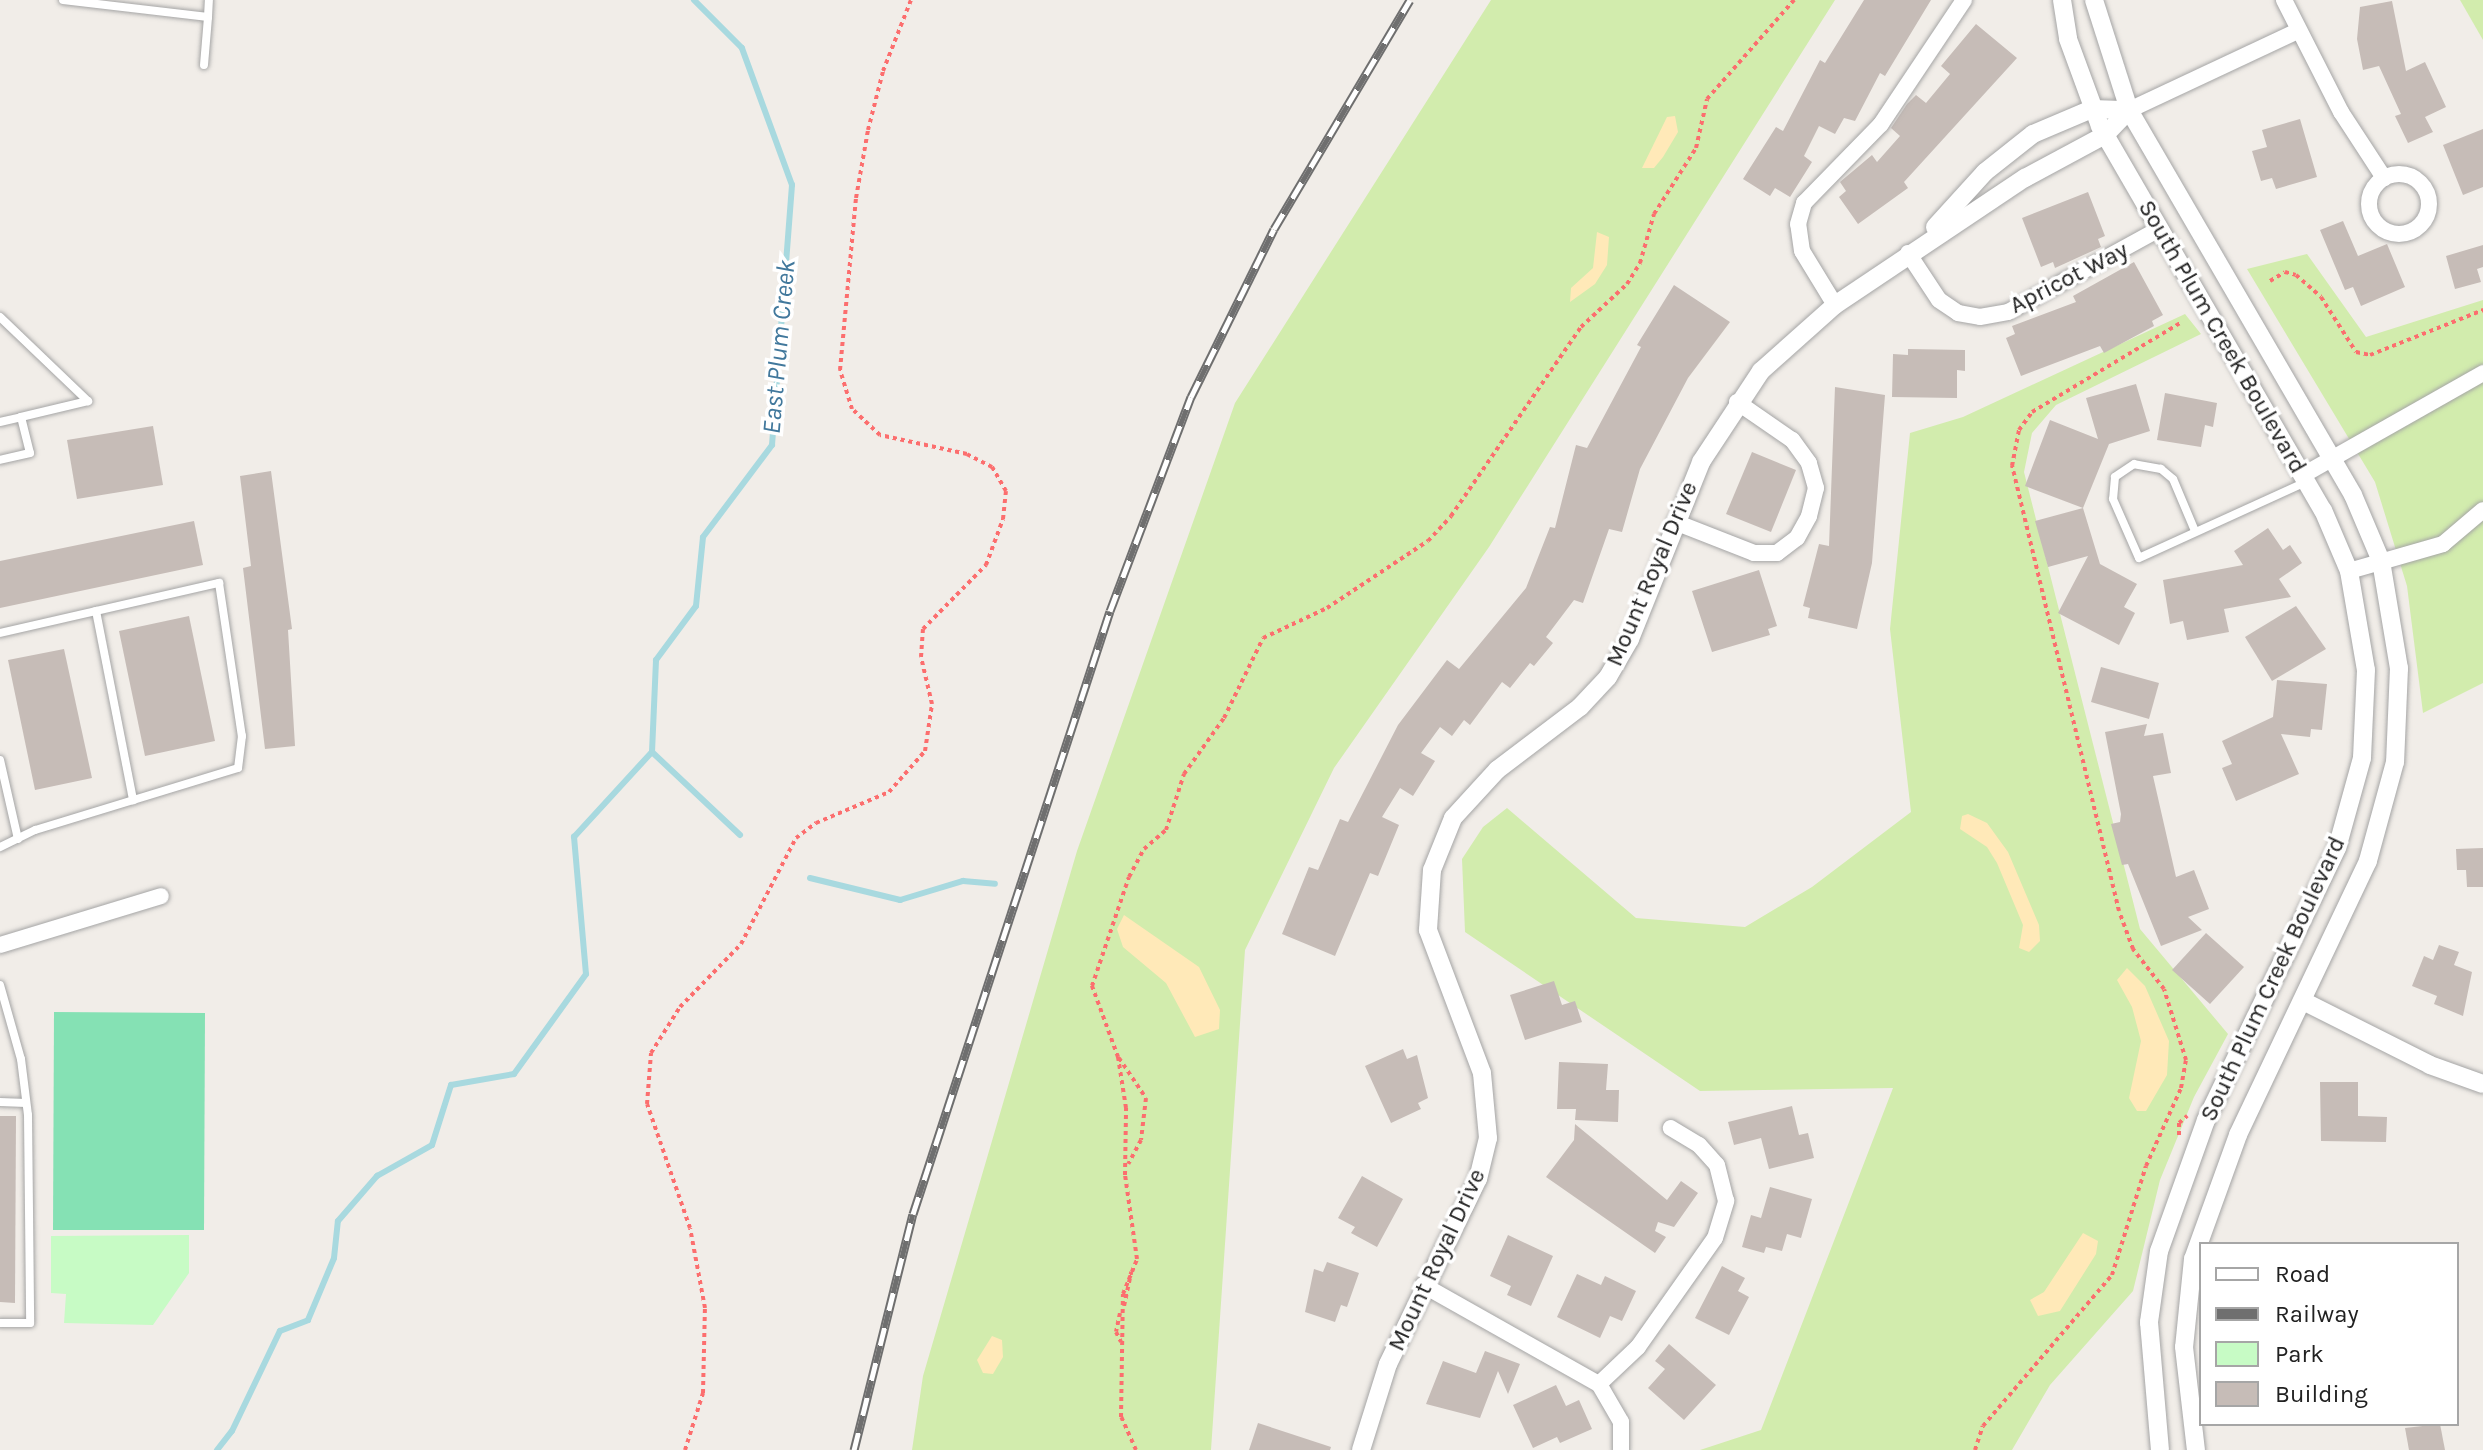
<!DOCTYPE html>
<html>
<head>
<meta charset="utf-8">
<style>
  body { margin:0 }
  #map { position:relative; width:2483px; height:1450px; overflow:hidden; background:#f1ede8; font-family:Karla,sans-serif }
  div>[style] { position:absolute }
  .grass>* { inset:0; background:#d2ecad }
  .sand>* { inset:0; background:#ffe9b8 }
  .park>* { inset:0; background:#c7fbc5 }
  .pitch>* { inset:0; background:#85e1b4 }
  .stream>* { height:6px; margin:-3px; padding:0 3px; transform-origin:3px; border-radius:3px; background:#a8d9df }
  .building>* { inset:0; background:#c6bcb7 }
  .path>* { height:4px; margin-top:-2px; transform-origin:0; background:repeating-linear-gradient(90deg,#fc6e6e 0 4px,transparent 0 8px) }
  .roads { filter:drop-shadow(0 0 2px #a5a5a5) drop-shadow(0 0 2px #a5a5a5) }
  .service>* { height:8px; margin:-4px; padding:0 4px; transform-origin:4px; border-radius:4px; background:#fff }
  .minor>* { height:16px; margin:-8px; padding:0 8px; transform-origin:8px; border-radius:8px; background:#fff }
  .minor>.ring { margin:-8px; padding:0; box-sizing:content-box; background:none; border:16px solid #fff; border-radius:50% }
  .tertiary>* { height:18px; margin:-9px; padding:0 9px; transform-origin:9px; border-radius:9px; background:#fff }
  .rail>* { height:9px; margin-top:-4.5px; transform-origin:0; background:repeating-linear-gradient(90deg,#fff 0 18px,#6f6f6f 0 36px); box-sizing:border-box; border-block:2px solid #6f6f6f }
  span { translate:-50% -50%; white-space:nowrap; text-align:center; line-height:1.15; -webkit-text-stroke:7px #fff; paint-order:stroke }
  .street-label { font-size:24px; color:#212121 }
  .water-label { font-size:26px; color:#41789c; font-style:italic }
  .legend { position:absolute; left:2199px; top:1242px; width:260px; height:184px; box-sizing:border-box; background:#fff; border:2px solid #a6a6a6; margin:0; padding:10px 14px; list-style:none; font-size:24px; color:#212121 }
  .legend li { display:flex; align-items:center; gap:16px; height:40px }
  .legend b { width:40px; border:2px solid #a6a6a6 }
</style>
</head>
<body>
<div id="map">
  <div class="grass">
    <i style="clip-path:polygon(1491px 0,1835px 0,1489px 547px,1334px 768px,1245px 950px,1211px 1450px,912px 1450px,923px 1376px,1077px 851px,1235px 403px)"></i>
    <i style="clip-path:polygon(2460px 0,2483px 0,2483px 40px)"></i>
    <i style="clip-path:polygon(2307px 254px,2366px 337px,2483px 300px,2483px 683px,2423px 713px,2407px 586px,2375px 482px,2247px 269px)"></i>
    <i style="clip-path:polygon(2185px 314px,2201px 334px,2056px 405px,2032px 433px,2024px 472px,2140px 929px,2228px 1034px,2194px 1097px,2160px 1180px,2133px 1291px,2050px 1385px,2012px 1450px,1700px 1450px,1761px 1430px,1893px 1088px,1700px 1091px,1465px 932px,1462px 859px,1483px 827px,1507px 808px,1636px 918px,1745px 927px,1812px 887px,1911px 812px,1890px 629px,1910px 433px,1963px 417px)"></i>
  </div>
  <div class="sand">
    <i style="clip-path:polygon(1675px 116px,1678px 132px,1663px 157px,1654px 168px,1642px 168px,1667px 117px)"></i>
    <i style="clip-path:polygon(1597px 232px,1609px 237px,1607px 265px,1595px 284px,1570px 302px,1571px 288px,1593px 268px)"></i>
    <i style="clip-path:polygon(1968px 814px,1987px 823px,2008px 852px,2039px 925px,2040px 941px,2029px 952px,2019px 948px,2023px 925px,1997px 863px,1987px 847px,1960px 829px,1962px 816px)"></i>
    <i style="clip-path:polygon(1124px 915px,1199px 967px,1220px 1010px,1219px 1029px,1195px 1037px,1166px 983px,1123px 947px,1117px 929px)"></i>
    <i style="clip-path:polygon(2127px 968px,2145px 986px,2169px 1041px,2167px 1075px,2146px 1111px,2137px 1111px,2129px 1098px,2141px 1041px,2132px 1007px,2117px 980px)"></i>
    <i style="clip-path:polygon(2083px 1233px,2098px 1241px,2096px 1254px,2060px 1311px,2038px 1316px,2030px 1300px,2044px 1292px)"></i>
    <i style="clip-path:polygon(992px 1336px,1002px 1340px,1003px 1357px,993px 1374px,983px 1373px,977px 1360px)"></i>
  </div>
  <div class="park">
    <i style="clip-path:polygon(189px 1235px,189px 1273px,153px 1325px,64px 1323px,66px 1294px,51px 1293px,51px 1236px)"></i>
  </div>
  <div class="pitch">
    <i style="clip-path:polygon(54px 1012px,205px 1013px,204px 1230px,53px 1230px)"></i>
  </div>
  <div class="stream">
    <i style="left:652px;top:752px;width:121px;rotate:43.3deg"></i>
    <i style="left:810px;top:878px;width:93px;rotate:13.7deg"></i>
    <i style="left:900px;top:900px;width:66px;rotate:-16.8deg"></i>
    <i style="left:963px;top:881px;width:32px;rotate:5deg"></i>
    <i style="left:217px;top:1450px;width:24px;rotate:-52deg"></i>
    <i style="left:232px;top:1431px;width:111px;rotate:-64.4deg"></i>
    <i style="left:280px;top:1331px;width:30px;rotate:-21deg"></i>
    <i style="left:308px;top:1320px;width:67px;rotate:-67.2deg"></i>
    <i style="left:334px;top:1258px;width:37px;rotate:-84deg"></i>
    <i style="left:338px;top:1221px;width:60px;rotate:-49.1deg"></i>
    <i style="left:377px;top:1176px;width:63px;rotate:-29.4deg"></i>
    <i style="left:432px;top:1145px;width:63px;rotate:-72.4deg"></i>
    <i style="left:451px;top:1085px;width:64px;rotate:-9.9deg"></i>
    <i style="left:514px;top:1074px;width:123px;rotate:-54.2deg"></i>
    <i style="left:586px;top:974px;width:138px;rotate:-95deg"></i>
    <i style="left:574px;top:837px;width:115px;rotate:-47.5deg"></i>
    <i style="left:652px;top:752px;width:92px;rotate:-87.5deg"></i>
    <i style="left:656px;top:660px;width:67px;rotate:-53.5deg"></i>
    <i style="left:696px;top:606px;width:69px;rotate:-84.2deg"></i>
    <i style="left:703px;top:537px;width:115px;rotate:-53.1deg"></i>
    <i style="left:772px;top:445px;width:261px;rotate:-85.6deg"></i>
    <i style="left:792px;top:185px;width:146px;rotate:-110.1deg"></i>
    <i style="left:742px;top:48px;width:68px;rotate:-135deg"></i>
  </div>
  <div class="building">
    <i style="clip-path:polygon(1864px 0,1931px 0,1885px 76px,1880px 73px,1855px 121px,1844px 118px,1835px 134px,1819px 126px,1804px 156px,1812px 162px,1790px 197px,1775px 188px,1770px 196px,1743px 179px,1776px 127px,1783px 131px,1820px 60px,1825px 63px)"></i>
    <i style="clip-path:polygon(2392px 1px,2406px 71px,2425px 62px,2446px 107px,2425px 117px,2433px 132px,2408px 143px,2395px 116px,2401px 114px,2379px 66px,2363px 70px,2357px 39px,2360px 7px)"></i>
    <i style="clip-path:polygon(1976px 24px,2017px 58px,1904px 182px,1908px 188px,1858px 224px,1839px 197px,1846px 191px,1840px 182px,1872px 155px,1877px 162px,1900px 136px,1891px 128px,1907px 104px,1916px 95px,1926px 103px,1950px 74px,1941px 66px)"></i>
    <i style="clip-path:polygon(2300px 119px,2317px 177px,2276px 189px,2272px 178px,2261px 181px,2252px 151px,2267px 147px,2262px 130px)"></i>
    <i style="clip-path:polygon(2483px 129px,2483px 187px,2463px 195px,2443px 145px)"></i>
    <i style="clip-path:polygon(2088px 192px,2105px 236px,2098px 239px,2101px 247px,2055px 268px,2053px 262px,2041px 267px,2022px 218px)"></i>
    <i style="clip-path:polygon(2343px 221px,2358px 256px,2387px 244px,2405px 287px,2361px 306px,2353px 287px,2345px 290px,2320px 230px)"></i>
    <i style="clip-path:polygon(2483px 245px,2483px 267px,2477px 269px,2481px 282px,2455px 289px,2446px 256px)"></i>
    <i style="clip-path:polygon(2134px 262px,2163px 315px,2152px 321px,2154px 326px,2104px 353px,2100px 346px,2021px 376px,2006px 338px,2015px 334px,2012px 326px,2076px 302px,2073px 296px)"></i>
    <i style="clip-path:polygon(1674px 285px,1730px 322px,1688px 378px,1640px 469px,1622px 532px,1609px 529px,1583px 603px,1574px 600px,1546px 637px,1553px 643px,1534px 666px,1530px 663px,1510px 688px,1502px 682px,1470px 725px,1464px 720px,1452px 736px,1440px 727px,1421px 753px,1435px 761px,1413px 796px,1400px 788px,1382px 817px,1399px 825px,1378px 876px,1370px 873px,1335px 956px,1282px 934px,1309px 867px,1318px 870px,1340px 819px,1348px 822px,1398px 725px,1447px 660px,1459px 669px,1526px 588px,1550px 527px,1555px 528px,1576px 445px,1587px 448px,1641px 347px,1637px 345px)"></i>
    <i style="clip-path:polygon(1908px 349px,1965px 350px,1965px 371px,1957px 370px,1957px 398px,1892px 397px,1893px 354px,1908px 355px)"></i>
    <i style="clip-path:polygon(2136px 384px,2150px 431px,2109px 444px,2083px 508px,2100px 564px,2137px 584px,2124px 607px,2135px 613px,2119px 645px,2058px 613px,2088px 556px,2048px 567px,2035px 521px,2083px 508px,2025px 486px,2050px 420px,2098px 439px,2086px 398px)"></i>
    <i style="clip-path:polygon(1835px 387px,1885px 395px,1872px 563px,1857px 629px,1808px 618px,1810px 608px,1803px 606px,1819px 544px,1829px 546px)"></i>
    <i style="clip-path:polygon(2165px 393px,2217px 403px,2213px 427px,2205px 425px,2201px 447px,2157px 440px)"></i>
    <i style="clip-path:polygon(153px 426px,163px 485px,77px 499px,67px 440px)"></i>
    <i style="clip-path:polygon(1752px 452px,1796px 470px,1771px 532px,1726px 514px)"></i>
    <i style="clip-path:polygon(271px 471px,292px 629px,288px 630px,295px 746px,265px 749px,243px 568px,251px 566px,240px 476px)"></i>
    <i style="clip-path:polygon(194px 521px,203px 565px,0 608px,0 561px)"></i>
    <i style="clip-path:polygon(2268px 528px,2283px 550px,2290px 545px,2302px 563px,2279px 579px,2291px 597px,2224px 609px,2229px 632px,2187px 640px,2183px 621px,2170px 624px,2163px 580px,2243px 565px,2234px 551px)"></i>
    <i style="clip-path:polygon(1759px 570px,1777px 626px,1768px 629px,1770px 635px,1712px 652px,1692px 591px)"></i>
    <i style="clip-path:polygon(2296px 606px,2326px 649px,2272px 681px,2245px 637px)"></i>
    <i style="clip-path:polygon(189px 616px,215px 741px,145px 756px,119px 631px)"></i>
    <i style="clip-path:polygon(64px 649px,92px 778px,35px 790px,8px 660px)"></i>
    <i style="clip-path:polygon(2101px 667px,2159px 683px,2149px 719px,2091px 702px)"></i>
    <i style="clip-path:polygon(2277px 680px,2327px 684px,2322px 730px,2311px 729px,2310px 737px,2281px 734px,2299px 774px,2236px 801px,2222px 768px,2232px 764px,2222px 741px,2273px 717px)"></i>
    <i style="clip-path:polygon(2147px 724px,2144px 736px,2163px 733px,2171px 773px,2153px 776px,2176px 877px,2194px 870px,2209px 909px,2188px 917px,2202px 930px,2161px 946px,2128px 864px,2122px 865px,2111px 824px,2120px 822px,2121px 814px,2105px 732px)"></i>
    <i style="clip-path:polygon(2483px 848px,2483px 887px,2467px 887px,2466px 870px,2457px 870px,2456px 849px)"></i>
    <i style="clip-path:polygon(2206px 933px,2244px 967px,2210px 1004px,2172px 970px)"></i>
    <i style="clip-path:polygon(2439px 945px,2459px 952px,2454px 965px,2472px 972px,2463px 1016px,2434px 1004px,2437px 996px,2412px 986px,2424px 956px,2433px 960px)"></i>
    <i style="clip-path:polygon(1554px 981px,1562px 1005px,1575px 1001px,1582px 1022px,1525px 1040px,1510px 995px)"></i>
    <i style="clip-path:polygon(1403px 1049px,1407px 1059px,1417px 1055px,1428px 1098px,1418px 1103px,1421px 1109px,1391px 1123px,1365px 1066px)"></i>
    <i style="clip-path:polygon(1559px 1062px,1608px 1064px,1606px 1090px,1619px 1090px,1618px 1122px,1575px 1120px,1576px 1109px,1557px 1109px)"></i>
    <i style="clip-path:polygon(2320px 1082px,2358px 1082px,2358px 1116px,2387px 1117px,2386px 1142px,2321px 1141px)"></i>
    <i style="clip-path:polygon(1792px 1106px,1799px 1135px,1808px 1133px,1814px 1158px,1769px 1169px,1761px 1138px,1734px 1145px,1728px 1122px)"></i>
    <i style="clip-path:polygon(0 1116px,16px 1116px,15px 1303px,0 1302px)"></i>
    <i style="clip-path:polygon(1575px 1124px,1667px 1200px,1681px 1181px,1698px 1193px,1674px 1227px,1658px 1222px,1655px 1231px,1666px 1237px,1655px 1253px,1546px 1177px,1574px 1140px)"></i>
    <i style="clip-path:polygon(1362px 1176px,1403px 1199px,1377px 1247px,1351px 1233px,1355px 1227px,1338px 1218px)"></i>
    <i style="clip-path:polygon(1770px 1187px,1812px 1199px,1801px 1238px,1787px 1234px,1782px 1251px,1766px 1247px,1764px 1253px,1742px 1247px,1751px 1215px,1761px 1218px)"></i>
    <i style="clip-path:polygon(1508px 1235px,1553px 1256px,1531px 1306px,1507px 1295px,1511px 1286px,1490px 1276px)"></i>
    <i style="clip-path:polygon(1327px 1262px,1359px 1273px,1347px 1307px,1341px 1305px,1335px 1322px,1305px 1312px,1314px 1269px,1323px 1272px)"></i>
    <i style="clip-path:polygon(1722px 1266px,1745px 1278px,1738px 1291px,1749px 1297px,1729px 1335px,1695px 1318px)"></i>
    <i style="clip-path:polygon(1577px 1274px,1601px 1285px,1605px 1276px,1636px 1291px,1622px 1321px,1610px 1316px,1600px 1338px,1557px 1317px)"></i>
    <i style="clip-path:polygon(1669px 1344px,1716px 1385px,1684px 1420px,1648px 1388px,1665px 1369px,1655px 1361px)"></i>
    <i style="clip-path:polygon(1485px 1351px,1520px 1364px,1508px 1394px,1498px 1371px,1480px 1418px,1426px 1404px,1443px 1361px,1476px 1373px)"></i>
    <i style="clip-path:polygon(1556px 1385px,1566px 1406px,1579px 1400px,1592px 1429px,1560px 1443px,1557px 1437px,1533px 1448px,1513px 1405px)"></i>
    <i style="clip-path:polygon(1258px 1423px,1331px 1447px,1330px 1450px,1249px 1450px)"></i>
    <i style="clip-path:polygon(2440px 1424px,2445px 1450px,2409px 1450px,2405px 1428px)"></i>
  </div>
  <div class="path">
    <i style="left:2270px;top:281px;width:17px;rotate:-31deg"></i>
    <i style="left:2285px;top:272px;width:11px;rotate:15deg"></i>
    <i style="left:2296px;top:275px;width:33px;rotate:41deg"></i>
    <i style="left:2321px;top:297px;width:65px;rotate:57.5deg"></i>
    <i style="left:2356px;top:352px;width:14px;rotate:12deg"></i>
    <i style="left:2370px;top:355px;width:122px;rotate:-21.7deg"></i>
    <i style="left:1119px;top:1058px;width:48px;rotate:56deg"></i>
    <i style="left:1146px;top:1098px;width:42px;rotate:96.8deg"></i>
    <i style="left:1141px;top:1140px;width:27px;rotate:118deg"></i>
    <i style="left:2179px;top:1135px;width:12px;rotate:-90deg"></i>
    <i style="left:2179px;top:1123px;width:11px;rotate:-41deg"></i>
    <i style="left:1124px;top:1306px;width:35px;rotate:-78deg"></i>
    <i style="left:1120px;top:1313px;width:19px;rotate:102deg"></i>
    <i style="left:1116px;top:1332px;width:11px;rotate:63deg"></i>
    <i style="left:685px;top:1450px;width:60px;rotate:-72.5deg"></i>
    <i style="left:703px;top:1393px;width:85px;rotate:-88.7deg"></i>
    <i style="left:705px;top:1308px;width:81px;rotate:-100.6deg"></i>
    <i style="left:690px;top:1228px;width:131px;rotate:-109.1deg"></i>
    <i style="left:647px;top:1104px;width:51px;rotate:-85.5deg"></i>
    <i style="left:651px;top:1053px;width:54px;rotate:-57.8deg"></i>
    <i style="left:680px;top:1007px;width:88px;rotate:-45.9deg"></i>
    <i style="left:741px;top:944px;width:119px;rotate:-62.6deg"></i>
    <i style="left:796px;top:838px;width:25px;rotate:-37deg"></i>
    <i style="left:816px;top:823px;width:79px;rotate:-23deg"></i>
    <i style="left:889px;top:792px;width:55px;rotate:-48.7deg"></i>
    <i style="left:925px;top:751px;width:48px;rotate:-81.5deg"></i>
    <i style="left:932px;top:704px;width:48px;rotate:-103.2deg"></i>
    <i style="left:921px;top:657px;width:28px;rotate:-86deg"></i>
    <i style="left:923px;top:629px;width:90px;rotate:-45.5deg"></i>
    <i style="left:986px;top:565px;width:49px;rotate:-69.7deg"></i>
    <i style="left:1003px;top:519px;width:28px;rotate:-84deg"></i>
    <i style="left:1006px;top:491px;width:28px;rotate:-120deg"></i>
    <i style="left:992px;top:467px;width:28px;rotate:-153deg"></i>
    <i style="left:967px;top:454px;width:89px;rotate:-167.7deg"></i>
    <i style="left:880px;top:435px;width:38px;rotate:-137deg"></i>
    <i style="left:852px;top:409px;width:41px;rotate:-107.1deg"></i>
    <i style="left:840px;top:370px;width:173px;rotate:-84.7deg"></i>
    <i style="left:856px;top:198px;width:69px;rotate:-80deg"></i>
    <i style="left:868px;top:130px;width:61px;rotate:-75.7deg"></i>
    <i style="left:883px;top:71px;width:76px;rotate:-68.5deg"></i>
    <i style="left:1136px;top:1450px;width:36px;rotate:-114deg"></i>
    <i style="left:1121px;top:1417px;width:123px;rotate:-89.1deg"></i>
    <i style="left:1123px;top:1294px;width:38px;rotate:-68deg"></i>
    <i style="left:1137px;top:1259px;width:85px;rotate:-98.1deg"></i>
    <i style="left:1125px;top:1175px;width:67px;rotate:-89.1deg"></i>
    <i style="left:1126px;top:1108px;width:52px;rotate:-98.9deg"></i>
    <i style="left:1118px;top:1057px;width:76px;rotate:-110.1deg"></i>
    <i style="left:1092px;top:986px;width:115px;rotate:-71.3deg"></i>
    <i style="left:1129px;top:877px;width:32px;rotate:-62deg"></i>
    <i style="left:1144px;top:849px;width:29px;rotate:-41deg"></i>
    <i style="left:1166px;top:830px;width:59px;rotate:-72.2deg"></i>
    <i style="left:1184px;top:774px;width:69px;rotate:-54.5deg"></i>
    <i style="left:1224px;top:718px;width:89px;rotate:-64deg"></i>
    <i style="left:1263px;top:638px;width:71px;rotate:-25.1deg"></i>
    <i style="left:1327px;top:608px;width:121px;rotate:-33.6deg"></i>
    <i style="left:1428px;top:541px;width:34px;rotate:-47deg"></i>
    <i style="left:1451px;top:516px;width:229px;rotate:-55.5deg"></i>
    <i style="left:1581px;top:327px;width:63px;rotate:-43.1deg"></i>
    <i style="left:1627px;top:284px;width:25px;rotate:-58deg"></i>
    <i style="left:1640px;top:263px;width:51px;rotate:-74.1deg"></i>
    <i style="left:1654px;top:214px;width:78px;rotate:-57.5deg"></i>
    <i style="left:1696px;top:148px;width:50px;rotate:-77.3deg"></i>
    <i style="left:1707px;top:99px;width:132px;rotate:-48.7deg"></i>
    <i style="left:1975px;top:1450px;width:25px;rotate:-72deg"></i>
    <i style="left:1983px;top:1426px;width:199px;rotate:-49.5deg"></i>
    <i style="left:2112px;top:1275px;width:114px;rotate:-72.7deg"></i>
    <i style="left:2146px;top:1166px;width:85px;rotate:-65.8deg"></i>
    <i style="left:2181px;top:1088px;width:28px;rotate:-80deg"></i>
    <i style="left:2186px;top:1060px;width:74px;rotate:-107.2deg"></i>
    <i style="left:2164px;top:989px;width:51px;rotate:-127.8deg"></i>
    <i style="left:2133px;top:949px;width:40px;rotate:-110.2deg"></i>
    <i style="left:2119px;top:911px;width:458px;rotate:-103.5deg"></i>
    <i style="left:2012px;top:466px;width:37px;rotate:-79deg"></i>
    <i style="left:2019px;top:430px;width:22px;rotate:-54deg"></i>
    <i style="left:2032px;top:412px;width:175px;rotate:-31deg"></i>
  </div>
  <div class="roads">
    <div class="service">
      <i style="left:63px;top:0;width:146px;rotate:6.7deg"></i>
      <i style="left:208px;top:17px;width:17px;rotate:-87deg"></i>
      <i style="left:204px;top:65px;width:48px;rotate:-85.2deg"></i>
      <i style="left:0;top:317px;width:122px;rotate:43.7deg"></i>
      <i style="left:88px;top:401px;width:69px;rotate:166.6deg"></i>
      <i style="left:21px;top:417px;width:37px;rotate:76deg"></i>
      <i style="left:30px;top:453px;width:31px;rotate:167deg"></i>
      <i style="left:0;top:422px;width:22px;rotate:-13deg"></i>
      <i style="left:2195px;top:531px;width:56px;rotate:-112.9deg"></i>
      <i style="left:2173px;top:479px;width:16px;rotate:-140deg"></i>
      <i style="left:2161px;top:469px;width:27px;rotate:-170deg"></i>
      <i style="left:2134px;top:464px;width:23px;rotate:146deg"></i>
      <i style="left:2115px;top:477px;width:22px;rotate:95deg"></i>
      <i style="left:2113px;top:499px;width:64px;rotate:66.2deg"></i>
      <i style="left:2139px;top:558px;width:183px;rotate:-24.5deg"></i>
      <i style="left:96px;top:611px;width:193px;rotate:78.9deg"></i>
      <i style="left:0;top:633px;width:225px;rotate:-12.9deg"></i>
      <i style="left:219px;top:583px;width:155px;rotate:81.5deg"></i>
      <i style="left:242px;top:736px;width:32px;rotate:97deg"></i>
      <i style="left:238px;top:768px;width:212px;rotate:163deg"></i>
      <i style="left:35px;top:830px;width:39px;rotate:154deg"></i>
      <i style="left:0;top:760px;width:81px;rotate:77.2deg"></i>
      <i style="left:0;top:985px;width:77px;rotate:74.2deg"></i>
      <i style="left:21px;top:1059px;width:56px;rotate:82.9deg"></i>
      <i style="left:28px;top:1115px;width:208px;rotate:89.4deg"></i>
      <i style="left:30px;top:1323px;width:30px;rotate:180deg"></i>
      <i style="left:0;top:1102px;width:26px;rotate:2deg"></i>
    </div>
    <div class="minor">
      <i style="left:2284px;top:0;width:126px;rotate:63deg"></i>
      <i style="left:2341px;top:112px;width:79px;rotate:56.9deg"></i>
      <i style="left:2129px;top:110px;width:187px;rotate:-25.1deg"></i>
      <i class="ring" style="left:2369px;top:174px;width:44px;height:44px"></i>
      <i style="left:1908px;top:253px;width:56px;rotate:56.6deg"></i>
      <i style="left:1939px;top:300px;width:23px;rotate:34deg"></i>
      <i style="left:1958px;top:313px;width:22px;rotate:10deg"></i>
      <i style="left:1980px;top:317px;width:28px;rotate:-10deg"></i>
      <i style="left:2008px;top:312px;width:172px;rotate:-28.8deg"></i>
      <i style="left:1835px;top:305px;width:63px;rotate:-121.4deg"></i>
      <i style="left:1802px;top:251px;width:27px;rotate:-98deg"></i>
      <i style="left:1798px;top:224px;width:22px;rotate:-74deg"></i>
      <i style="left:1804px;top:203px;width:110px;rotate:-45.7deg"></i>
      <i style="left:1881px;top:124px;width:149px;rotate:-56.2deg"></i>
      <i style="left:2303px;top:475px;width:207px;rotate:-29.5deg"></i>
      <i style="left:1675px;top:522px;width:85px;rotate:21.4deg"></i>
      <i style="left:1754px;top:553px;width:23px"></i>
      <i style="left:1777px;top:553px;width:25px;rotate:-37deg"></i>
      <i style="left:1797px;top:538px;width:25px;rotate:-61deg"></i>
      <i style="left:1809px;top:516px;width:29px;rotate:-76deg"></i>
      <i style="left:1816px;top:488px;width:26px;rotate:-106deg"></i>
      <i style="left:1809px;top:463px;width:29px;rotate:-126deg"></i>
      <i style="left:1792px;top:440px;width:67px;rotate:-145.4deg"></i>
      <i style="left:2349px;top:571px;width:98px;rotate:-16deg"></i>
      <i style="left:2443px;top:544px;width:52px;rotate:-40.4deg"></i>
      <i style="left:0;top:945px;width:168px;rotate:-16.9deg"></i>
      <i style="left:1423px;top:1285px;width:202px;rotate:29.4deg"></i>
      <i style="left:1599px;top:1384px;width:44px;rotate:59.9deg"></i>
      <i style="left:1621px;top:1422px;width:28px;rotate:90deg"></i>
      <i style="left:1599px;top:1384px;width:54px;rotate:-43.5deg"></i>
      <i style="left:1638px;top:1347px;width:133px;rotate:-54.8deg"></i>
      <i style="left:1715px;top:1238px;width:39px;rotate:-73deg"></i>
      <i style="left:1726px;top:1201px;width:37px;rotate:-104deg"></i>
      <i style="left:1717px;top:1165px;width:27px;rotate:-132deg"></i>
      <i style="left:1699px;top:1145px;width:33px;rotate:-149deg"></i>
    </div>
    <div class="tertiary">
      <i style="left:2062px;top:0;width:39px;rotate:81deg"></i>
      <i style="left:2068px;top:39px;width:93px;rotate:69.8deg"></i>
      <i style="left:2100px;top:126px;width:444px;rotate:59.9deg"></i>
      <i style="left:2323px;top:510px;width:66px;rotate:66.9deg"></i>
      <i style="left:2349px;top:571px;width:100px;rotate:80.3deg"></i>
      <i style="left:2366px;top:670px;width:88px;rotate:92.6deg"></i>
      <i style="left:2362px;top:758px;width:93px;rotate:105.5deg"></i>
      <i style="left:2337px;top:848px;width:302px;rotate:115.7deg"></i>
      <i style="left:2206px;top:1120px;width:139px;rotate:109.7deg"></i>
      <i style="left:2159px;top:1251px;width:72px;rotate:98deg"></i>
      <i style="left:2149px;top:1322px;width:128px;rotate:85.1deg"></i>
      <i style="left:2094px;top:0;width:115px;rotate:72.3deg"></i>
      <i style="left:2129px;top:110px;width:445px;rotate:59.8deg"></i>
      <i style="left:2353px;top:495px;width:72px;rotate:67deg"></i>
      <i style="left:2381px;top:561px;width:109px;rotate:80.5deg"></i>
      <i style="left:2399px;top:668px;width:94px;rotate:92.4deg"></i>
      <i style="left:2395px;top:762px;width:103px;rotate:105.3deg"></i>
      <i style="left:2368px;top:861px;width:303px;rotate:115.4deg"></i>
      <i style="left:2238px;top:1135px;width:132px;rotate:109.9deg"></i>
      <i style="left:2193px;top:1259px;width:88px;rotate:95.8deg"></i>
      <i style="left:2184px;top:1347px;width:104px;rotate:83.4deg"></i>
      <i style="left:1935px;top:227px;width:74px;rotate:-47.7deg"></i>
      <i style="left:1985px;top:172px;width:61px;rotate:-38.4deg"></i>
      <i style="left:2033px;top:134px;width:64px;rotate:-23deg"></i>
      <i style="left:2092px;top:109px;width:37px;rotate:2deg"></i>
      <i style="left:2303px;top:1001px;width:142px;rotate:26.7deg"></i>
      <i style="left:2430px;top:1065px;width:56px;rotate:19.7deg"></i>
      <i style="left:1361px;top:1450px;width:90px;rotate:-72.6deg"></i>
      <i style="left:1388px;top:1364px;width:206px;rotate:-64.1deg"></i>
      <i style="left:1478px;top:1179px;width:42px;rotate:-76.3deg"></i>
      <i style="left:1488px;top:1138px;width:65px;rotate:-95.3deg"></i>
      <i style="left:1482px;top:1073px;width:153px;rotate:-110.7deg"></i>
      <i style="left:1428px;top:930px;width:60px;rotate:-86.2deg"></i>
      <i style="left:1432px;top:870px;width:56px;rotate:-68deg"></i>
      <i style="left:1453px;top:818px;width:65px;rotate:-47.5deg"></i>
      <i style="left:1497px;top:770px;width:104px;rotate:-37.2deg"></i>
      <i style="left:1580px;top:707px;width:41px;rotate:-47deg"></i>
      <i style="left:1608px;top:677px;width:44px;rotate:-59.9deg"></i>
      <i style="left:1630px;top:639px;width:191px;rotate:-68.1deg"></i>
      <i style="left:1701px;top:462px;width:109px;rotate:-56.6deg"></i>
      <i style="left:1761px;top:371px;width:99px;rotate:-41.7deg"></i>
      <i style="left:1835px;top:305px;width:229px;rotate:-33.8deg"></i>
      <i style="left:2025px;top:178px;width:91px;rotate:-28.3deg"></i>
      <i style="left:2105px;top:135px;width:35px;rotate:-46deg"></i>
    </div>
  </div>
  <div class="rail">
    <i style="left:854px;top:1450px;width:243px;rotate:-76deg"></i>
    <i style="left:913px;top:1214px;width:634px;rotate:-71.91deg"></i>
    <i style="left:1110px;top:611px;width:229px;rotate:-69.3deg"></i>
    <i style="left:1191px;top:397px;width:187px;rotate:-63.7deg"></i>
    <i style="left:1274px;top:229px;width:266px;rotate:-59.3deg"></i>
  </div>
  <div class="street-label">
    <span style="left:2069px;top:278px;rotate:-27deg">Apricot Way</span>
    <span style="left:2222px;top:337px;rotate:60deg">South Plum Creek Boulevard</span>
    <span style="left:1652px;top:574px;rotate:-67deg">Mount Royal Drive</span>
    <span style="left:2273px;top:979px;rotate:-65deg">South Plum Creek Boulevard</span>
    <span style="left:1437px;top:1260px;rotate:-65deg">Mount Royal Drive</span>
  </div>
  <div class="water-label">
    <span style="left:779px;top:347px;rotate:-85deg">East Plum Creek</span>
  </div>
  <ul class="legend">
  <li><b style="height:10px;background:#fff"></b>Road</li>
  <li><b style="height:10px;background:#6f6f6f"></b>Railway</li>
  <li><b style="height:22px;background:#c7fbc5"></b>Park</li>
  <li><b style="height:22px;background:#c6bcb7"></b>Building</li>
  </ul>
</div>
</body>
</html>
